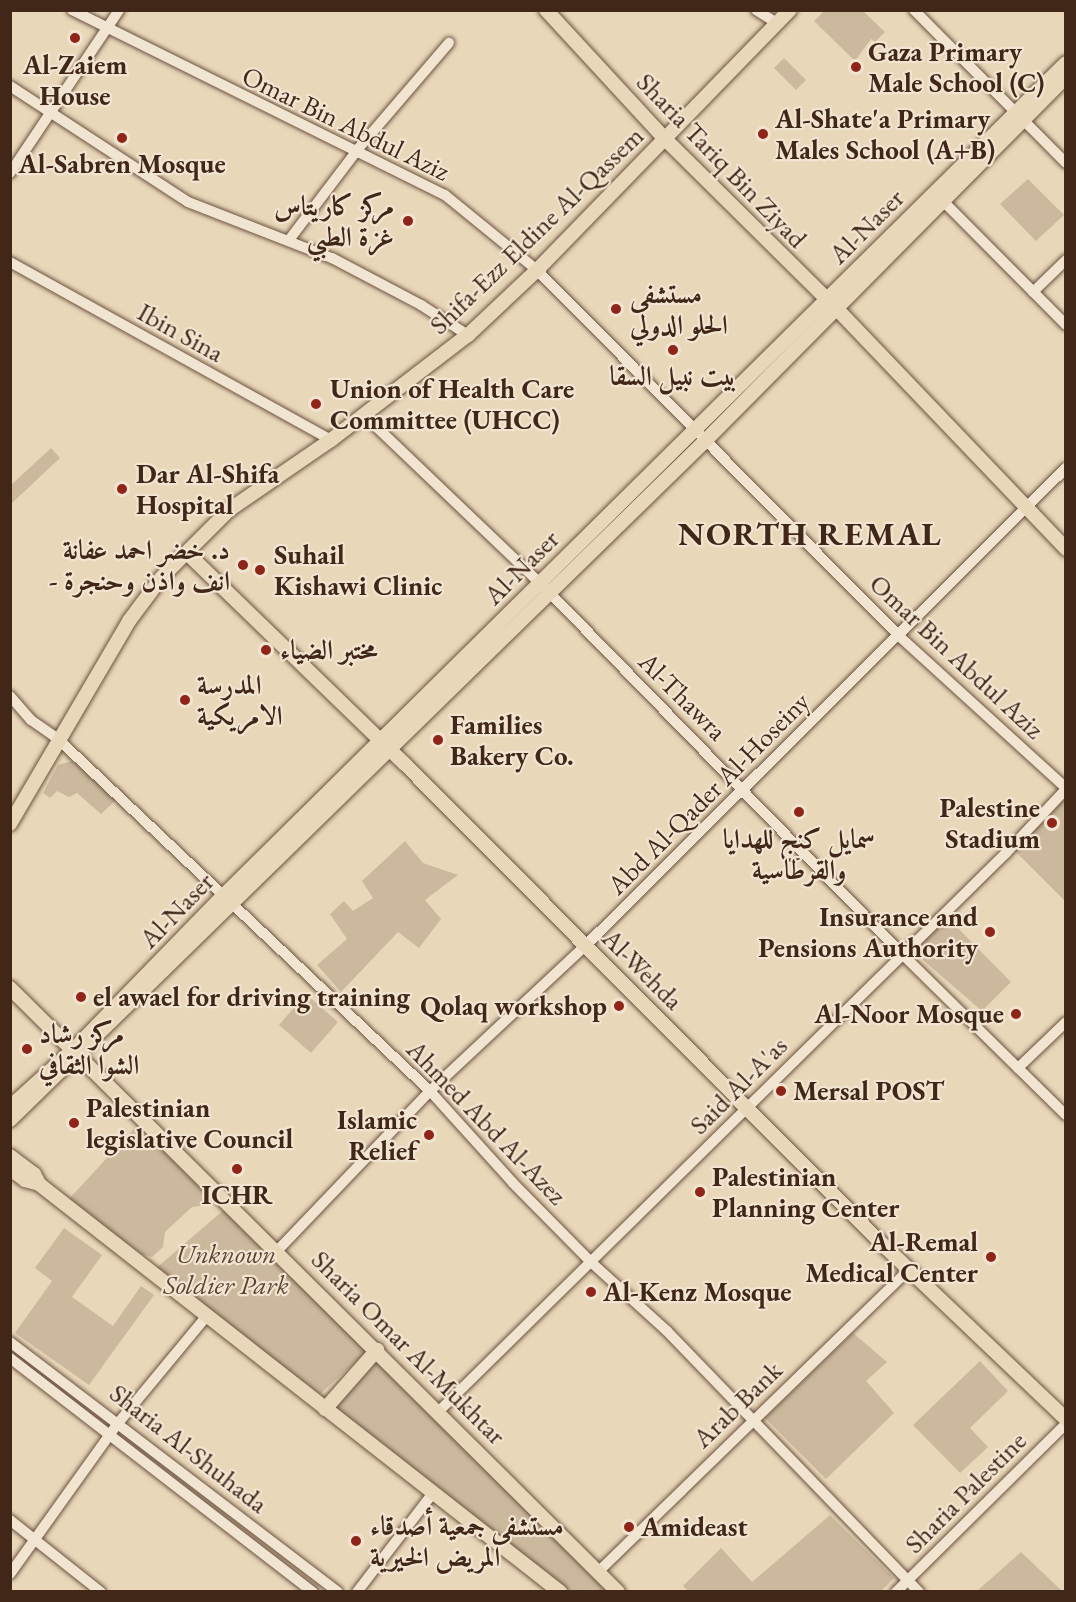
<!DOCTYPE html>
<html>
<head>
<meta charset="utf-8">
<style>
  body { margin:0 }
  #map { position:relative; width:1076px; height:1602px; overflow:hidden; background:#e9d7b9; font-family:"EB Garamond",Amiri,serif }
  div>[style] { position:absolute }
  .green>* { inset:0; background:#ccb99d }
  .roads { filter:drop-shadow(0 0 2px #6b5340) drop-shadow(0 0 2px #6b5340) }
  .minor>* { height:10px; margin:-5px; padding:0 5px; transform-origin:5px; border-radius:5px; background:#f1e5d2 }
  .major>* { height:14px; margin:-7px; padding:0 7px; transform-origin:7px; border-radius:7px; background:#e9d7b9 }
  .dots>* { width:16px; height:16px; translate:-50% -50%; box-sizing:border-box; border:3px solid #f1e5d2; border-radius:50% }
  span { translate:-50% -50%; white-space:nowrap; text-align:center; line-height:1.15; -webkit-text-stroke:4.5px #f1e5d2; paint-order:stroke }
  .poi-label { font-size:27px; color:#412717; font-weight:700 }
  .left { translate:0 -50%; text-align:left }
  .right { translate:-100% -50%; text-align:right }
  .street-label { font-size:27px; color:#412717 }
  .park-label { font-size:27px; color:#5d4432; font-style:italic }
  .district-label { font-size:33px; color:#412717; font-weight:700; letter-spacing:1.5px }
  .frame { position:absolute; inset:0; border:12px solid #412717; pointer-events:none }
</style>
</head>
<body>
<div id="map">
  <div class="green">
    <i style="clip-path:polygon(825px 10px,863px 11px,885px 32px,875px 42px,871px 39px,855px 61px,814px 21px)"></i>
    <i style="clip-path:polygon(784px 58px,806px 80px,796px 90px,774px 68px)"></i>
    <i style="clip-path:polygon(1028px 179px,1064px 215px,1036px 241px,1000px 204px)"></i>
    <i style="clip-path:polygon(51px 448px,60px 458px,11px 504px,11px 485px)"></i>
    <i style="clip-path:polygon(72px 761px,117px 799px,101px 814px,77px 793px,69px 797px,57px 791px,50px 798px,43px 793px,58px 765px)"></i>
    <i style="clip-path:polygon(1065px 796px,1065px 901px,1013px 849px)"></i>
    <i style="clip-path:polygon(405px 841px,423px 863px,458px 875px,425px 900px,441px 919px,419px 948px,398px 932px,341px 992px,317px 965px,347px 939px,330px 914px,344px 901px,353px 911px,373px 898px,362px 881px)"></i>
    <i style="clip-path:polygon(947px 917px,1011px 982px,982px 1011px,924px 961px,920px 952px,920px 945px)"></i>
    <i style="clip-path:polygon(306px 994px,338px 1022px,311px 1053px,279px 1025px)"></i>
    <i style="clip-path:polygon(141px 1121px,217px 1198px,209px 1205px,192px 1207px,165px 1232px,163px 1247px,152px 1257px,141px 1254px,69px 1199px)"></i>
    <i style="clip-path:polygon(226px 1208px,369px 1350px,320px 1394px,154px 1270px)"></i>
    <i style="clip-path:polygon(64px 1228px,102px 1255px,72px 1297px,113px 1326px,141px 1286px,154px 1295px,89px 1385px,15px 1333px,52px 1281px,35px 1268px)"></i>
    <i style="clip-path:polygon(853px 1333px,887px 1362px,866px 1381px,894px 1413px,826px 1479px,765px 1418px)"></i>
    <i style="clip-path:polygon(378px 1356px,615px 1591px,568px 1591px,331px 1408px)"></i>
    <i style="clip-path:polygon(980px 1361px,1008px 1391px,970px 1428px,988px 1447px,960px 1473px,913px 1425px)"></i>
    <i style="clip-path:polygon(830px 1515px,894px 1578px,881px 1591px,689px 1592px,683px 1586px,721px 1548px,752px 1582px)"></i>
    <i style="clip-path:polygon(1021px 1552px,1062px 1591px,977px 1591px)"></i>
  </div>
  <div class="roads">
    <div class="minor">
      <i style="left:72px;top:10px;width:416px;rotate:26.4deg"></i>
      <i style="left:445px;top:195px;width:119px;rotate:39.2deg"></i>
      <i style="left:537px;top:270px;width:515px;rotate:45.31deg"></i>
      <i style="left:899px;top:636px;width:226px;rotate:42.3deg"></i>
      <i style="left:756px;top:10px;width:25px;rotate:32deg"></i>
      <i style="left:914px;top:10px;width:216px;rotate:45.2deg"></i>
      <i style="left:10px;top:86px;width:212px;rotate:33.1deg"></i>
      <i style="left:188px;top:202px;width:155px;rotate:21.3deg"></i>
      <i style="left:332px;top:258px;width:101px;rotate:27.8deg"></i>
      <i style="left:421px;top:305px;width:56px;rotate:32.6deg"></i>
      <i style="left:10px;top:173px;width:196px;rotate:-56.2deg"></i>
      <i style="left:942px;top:200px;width:176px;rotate:45.2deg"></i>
      <i style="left:289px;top:240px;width:114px;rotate:-52.8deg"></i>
      <i style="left:358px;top:149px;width:140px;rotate:-49.4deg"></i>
      <i style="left:10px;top:262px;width:367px;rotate:29deg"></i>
      <i style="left:1033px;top:292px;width:46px;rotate:-44.1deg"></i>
      <i style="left:364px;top:415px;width:255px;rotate:43.7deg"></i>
      <i style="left:548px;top:591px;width:507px;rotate:45.72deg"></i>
      <i style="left:902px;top:954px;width:230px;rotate:44.5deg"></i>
      <i style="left:10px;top:696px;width:32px;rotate:49deg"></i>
      <i style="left:31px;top:720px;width:33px;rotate:35deg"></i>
      <i style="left:58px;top:739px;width:512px;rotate:43.42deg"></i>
      <i style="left:430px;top:1091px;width:124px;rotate:47.9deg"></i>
      <i style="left:513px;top:1183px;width:112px;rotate:45.4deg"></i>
      <i style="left:592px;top:1263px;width:101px;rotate:42.2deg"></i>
      <i style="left:667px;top:1331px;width:363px;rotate:46deg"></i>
      <i style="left:1018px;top:1068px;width:66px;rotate:-43.8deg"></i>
      <i style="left:278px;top:1250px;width:220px;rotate:-46.3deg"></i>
      <i style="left:430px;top:1091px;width:212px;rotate:-43.1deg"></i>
      <i style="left:585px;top:946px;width:678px;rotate:-44.82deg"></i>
      <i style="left:10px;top:1342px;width:412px;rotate:37.3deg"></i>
      <i style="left:10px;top:1358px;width:383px;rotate:37.7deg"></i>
      <i style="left:439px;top:1411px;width:796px;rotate:-44.54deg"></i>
      <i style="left:1006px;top:853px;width:88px;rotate:-46.8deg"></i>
      <i style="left:10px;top:1520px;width:116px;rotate:38.4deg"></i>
      <i style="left:599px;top:1571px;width:431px;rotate:-44.2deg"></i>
      <i style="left:10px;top:1574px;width:187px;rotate:-54.4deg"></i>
      <i style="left:119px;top:1422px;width:136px;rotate:-50.4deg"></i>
      <i style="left:357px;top:1592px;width:125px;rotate:-52.5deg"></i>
      <i style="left:896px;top:1592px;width:239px;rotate:-44.7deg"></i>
    </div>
    <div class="major">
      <i style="left:546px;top:10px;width:176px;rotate:47.3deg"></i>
      <i style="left:665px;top:139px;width:239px;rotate:44.7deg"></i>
      <i style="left:835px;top:307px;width:335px;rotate:46.3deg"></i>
      <i style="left:187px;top:553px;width:303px;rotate:44.1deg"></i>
      <i style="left:405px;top:764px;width:675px;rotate:45.18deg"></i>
      <i style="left:881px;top:1243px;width:255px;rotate:43.6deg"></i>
      <i style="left:10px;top:824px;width:235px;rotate:-59.6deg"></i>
      <i style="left:129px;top:621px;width:54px;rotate:-53.3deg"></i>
      <i style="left:161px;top:578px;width:96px;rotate:-45deg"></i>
      <i style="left:229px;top:510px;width:124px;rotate:-34.5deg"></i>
      <i style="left:331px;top:440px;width:173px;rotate:-37.5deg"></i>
      <i style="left:468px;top:335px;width:95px;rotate:-43.3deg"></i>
      <i style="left:537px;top:270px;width:363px;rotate:-45.8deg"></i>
      <i style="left:10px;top:988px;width:857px;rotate:44.81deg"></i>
      <i style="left:10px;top:1107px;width:88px;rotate:-42.2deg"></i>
      <i style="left:75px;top:1048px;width:215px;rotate:-45.8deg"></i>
      <i style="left:225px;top:894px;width:1182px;rotate:-44.66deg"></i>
      <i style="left:10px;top:1120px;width:974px;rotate:-44.33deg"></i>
      <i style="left:707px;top:439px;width:510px;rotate:-45.24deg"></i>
      <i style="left:10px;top:1156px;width:30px;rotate:37deg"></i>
      <i style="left:34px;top:1174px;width:11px;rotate:63deg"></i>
      <i style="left:10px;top:1169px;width:19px;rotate:36deg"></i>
      <i style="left:25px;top:1180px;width:15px;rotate:16deg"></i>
      <i style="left:39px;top:1184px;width:662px;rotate:38.06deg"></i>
      <i style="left:325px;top:1409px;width:79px;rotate:-48.6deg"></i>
    </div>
  </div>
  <div class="dots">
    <i style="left:75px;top:38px;background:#8f2418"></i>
    <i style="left:856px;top:67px;background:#8f2418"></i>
    <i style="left:763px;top:134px;background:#8f2418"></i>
    <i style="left:122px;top:138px;background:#8f2418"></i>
    <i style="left:408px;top:221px;background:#8f2418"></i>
    <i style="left:616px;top:309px;background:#8f2418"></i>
    <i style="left:673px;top:350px;background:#8f2418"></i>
    <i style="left:316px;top:404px;background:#8f2418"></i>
    <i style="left:122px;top:489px;background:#8f2418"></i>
    <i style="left:243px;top:565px;background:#8f2418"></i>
    <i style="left:260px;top:570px;background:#8f2418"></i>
    <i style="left:266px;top:650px;background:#8f2418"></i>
    <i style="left:185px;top:700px;background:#8f2418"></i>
    <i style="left:438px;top:740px;background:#8f2418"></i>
    <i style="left:799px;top:812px;background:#8f2418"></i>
    <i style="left:1052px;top:823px;background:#8f2418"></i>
    <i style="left:990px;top:932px;background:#8f2418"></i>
    <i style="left:81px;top:997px;background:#8f2418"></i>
    <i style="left:619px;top:1006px;background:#8f2418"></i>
    <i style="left:1016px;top:1014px;background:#8f2418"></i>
    <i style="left:27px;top:1049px;background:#8f2418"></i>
    <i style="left:781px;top:1091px;background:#8f2418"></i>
    <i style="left:74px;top:1123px;background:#8f2418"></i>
    <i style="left:429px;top:1135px;background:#8f2418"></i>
    <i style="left:237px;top:1169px;background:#8f2418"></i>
    <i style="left:700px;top:1192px;background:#8f2418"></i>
    <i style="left:991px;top:1257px;background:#8f2418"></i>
    <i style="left:591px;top:1292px;background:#8f2418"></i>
    <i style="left:629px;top:1527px;background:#8f2418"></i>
    <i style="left:356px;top:1541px;background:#8f2418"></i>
  </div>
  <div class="poi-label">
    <span class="left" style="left:868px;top:67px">Gaza Primary<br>Male School (C)</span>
    <span style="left:75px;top:80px">Al-Zaiem<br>House</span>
    <span class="left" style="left:775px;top:134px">Al-Shate'a Primary<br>Males School (A+B)</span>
    <span style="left:122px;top:164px">Al-Sabren Mosque</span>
    <span class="right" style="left:394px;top:221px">مركز كاريتاس<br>غزة الطبي</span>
    <span class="left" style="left:630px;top:309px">مستشفى<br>الحلو الدولي</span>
    <span style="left:673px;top:376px">بيت نبيل السقا</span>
    <span class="left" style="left:330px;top:404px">Union of Health Care<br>Committee (UHCC)</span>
    <span class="left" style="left:136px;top:489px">Dar Al-Shifa<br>Hospital</span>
    <span class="right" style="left:230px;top:565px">د. خضر احمد عفانة<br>- انف واذن وحنجرة</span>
    <span class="left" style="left:274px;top:570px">Suhail<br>Kishawi Clinic</span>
    <span class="left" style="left:280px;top:650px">مختبر الضياء</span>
    <span class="left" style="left:197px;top:700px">المدرسة<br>الامريكية</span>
    <span class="left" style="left:450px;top:740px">Families<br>Bakery Co.</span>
    <span class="right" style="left:1040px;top:823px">Palestine<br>Stadium</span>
    <span style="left:799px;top:854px">سمايل كنج للهدايا<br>والقرطاسية</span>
    <span class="right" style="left:978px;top:932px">Insurance and<br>Pensions Authority</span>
    <span class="left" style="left:93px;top:997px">el awael for driving training</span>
    <span class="right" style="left:607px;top:1006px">Qolaq workshop</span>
    <span class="right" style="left:1004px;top:1014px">Al-Noor Mosque</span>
    <span class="left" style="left:39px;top:1049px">مركز رشاد<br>الشوا الثقافي</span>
    <span class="left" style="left:793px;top:1091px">Mersal POST</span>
    <span class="left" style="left:86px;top:1123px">Palestinian<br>legislative Council</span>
    <span class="right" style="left:417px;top:1135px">Islamic<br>Relief</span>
    <span class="left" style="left:712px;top:1192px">Palestinian<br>Planning Center</span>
    <span style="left:237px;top:1195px">ICHR</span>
    <span class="right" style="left:978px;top:1257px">Al-Remal<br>Medical Center</span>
    <span class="left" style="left:603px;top:1292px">Al-Kenz Mosque</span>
    <span class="left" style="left:370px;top:1541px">مستشفى جمعية أصدقاء<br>المريض الخيرية</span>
    <span class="left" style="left:641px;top:1527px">Amideast</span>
  </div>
  <div class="street-label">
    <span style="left:346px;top:123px;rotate:26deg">Omar Bin Abdul Aziz</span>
    <span style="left:722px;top:160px;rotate:46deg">Sharia Tariq Bin Ziyad</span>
    <span style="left:866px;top:226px;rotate:-45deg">Al-Naser</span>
    <span style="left:536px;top:230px;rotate:-44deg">Shifa-Ezz Eldine Al-Qassem</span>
    <span style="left:181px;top:332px;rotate:29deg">Ibin Sina</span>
    <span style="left:521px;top:567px;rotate:-45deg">Al-Naser</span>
    <span style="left:957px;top:656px;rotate:43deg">Omar Bin Abdul Aziz</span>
    <span style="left:683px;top:696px;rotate:45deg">Al-Thawra</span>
    <span style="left:708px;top:793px;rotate:-45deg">Abd Al-Qader Al-Hoseiny</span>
    <span style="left:176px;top:910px;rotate:-46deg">Al-Naser</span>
    <span style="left:643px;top:969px;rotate:45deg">Al-Wehda</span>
    <span style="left:738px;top:1085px;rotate:-45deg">Said Al-A'as</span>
    <span style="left:487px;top:1122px;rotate:46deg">Ahmed Abd Al-Azez</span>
    <span style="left:409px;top:1347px;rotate:45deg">Sharia Omar Al-Mukhtar</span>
    <span style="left:737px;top:1404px;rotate:-44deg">Arab Bank</span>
    <span style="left:189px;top:1448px;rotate:38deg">Sharia Al-Shuhada</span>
    <span style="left:965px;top:1492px;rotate:-45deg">Sharia Palestine</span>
  </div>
  <div class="park-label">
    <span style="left:226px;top:1269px">Unknown<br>Soldier Park</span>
  </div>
  <div class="district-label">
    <span style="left:810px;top:534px">NORTH REMAL</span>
  </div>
  <div class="frame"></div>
</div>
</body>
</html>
